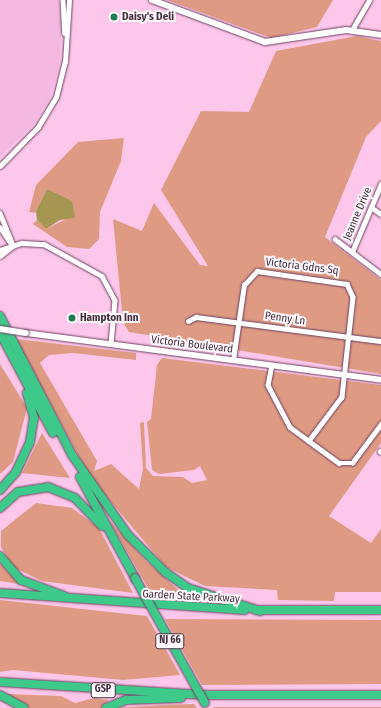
<!DOCTYPE html>
<html>
<head>
<meta charset="utf-8">
<style>
  body { margin:0 }
  #map { position:relative; width:381px; height:708px; overflow:hidden; background:#fdc7eb; font-family:"Fira Sans Condensed",sans-serif }
  div>[style] { position:absolute }
  .built>* { inset:0; background:#f5b8e1 }
  .green>* { inset:0; background:#df9a83 }
  .water>* { inset:0; background:#a59752 }
  .roads { filter:drop-shadow(0 0 1px #6f4262) drop-shadow(0 0 1px #6f4262) }
  .street>* { height:4.5px; margin:-2.25px; padding:0 2.25px; transform-origin:2.25px; border-radius:2.25px; background:#fff }
  .secondary>* { height:6px; margin:-3px; padding:0 3px; transform-origin:3px; border-radius:3px; background:#fff }
  .highway>* { height:8px; margin:-4px; padding:0 4px; transform-origin:4px; border-radius:4px; background:#3dc989 }
  .bridges { filter:drop-shadow(0 0 1px #6f4262) drop-shadow(0 0 1px #6f4262) }
  .secondary-bridge>* { height:6px; margin:-3px; padding:0 3px; transform-origin:3px; border-radius:3px; background:#fff }
  .highway-bridge>* { height:8px; margin:-4px; padding:0 4px; transform-origin:4px; border-radius:4px; background:#3dc989 }
  .dots>* { width:11px; height:11px; translate:-50% -50%; box-sizing:border-box; border:2px solid #fff9fd; border-radius:50% }
  span { translate:-50% -50%; white-space:nowrap; text-align:center; line-height:1.15; -webkit-text-stroke:4px #fff9fd; paint-order:stroke }
  .shield-label span { padding:1px 3px; background:#fff9fd; border:1px solid; border-radius:3px; -webkit-text-stroke-width:0 }
  .shield-label { font-size:10px; color:#45303f; font-weight:700 }
  .poi-label { font-size:11px; color:#45303f; font-weight:700 }
  .left { translate:0 -50%; text-align:left }
  .street-label { font-size:11px; color:#45303f }
</style>
</head>
<body>
<div id="map">
  <div class="built">
    <i style="clip-path:polygon(0 0,59px 0,61px 37px,59px 68px,49px 100px,34px 124px,0 157px)"></i>
  </div>
  <div class="green">
    <i style="clip-path:polygon(167px 0,333px 0,317px 27px,271px 38px)"></i>
    <i style="clip-path:polygon(357px 36px,381px 41px,381px 121px,366px 137px,325px 237px,381px 280px,381px 374px,129px 332px,123px 322px,113px 219px,142px 231px,154px 203px,200px 265px,208px 266px,161px 190px,201px 111px,249px 112px,276px 51px)"></i>
    <i style="clip-path:polygon(124px 138px,121px 161px,100px 212px,99px 239px,89px 249px,67px 247px,33px 224px,37px 220px,46px 229px,66px 219px,58px 196px,47px 189px,35px 213px,29px 212px,36px 185px,78px 142px)"></i>
    <i style="clip-path:polygon(16px 339px,136px 353px,136px 360px,73px 353px,49px 355px,40px 363px,97px 461px,94px 471px,111px 464px,139px 489px,143px 469px,140px 423px,144px 422px,146px 468px,153px 476px,183px 477px,192px 483px,207px 480px,200px 466px,194px 470px,159px 474px,152px 470px,147px 422px,151px 419px,157px 365px,162px 358px,381px 385px,381px 443px,329px 516px,371px 543px,381px 529px,381px 592px,335px 592px,334px 601px,278px 600px,277px 590px,205px 586px,166px 567px,90px 477px)"></i>
    <i style="clip-path:polygon(0 364px,27px 408px,13px 462px,0 474px)"></i>
    <i style="clip-path:polygon(42px 433px,70px 478px,22px 473px)"></i>
    <i style="clip-path:polygon(36px 503px,72px 508px,99px 528px,133px 593px,42px 581px,13px 567px,1px 547px,1px 531px)"></i>
    <i style="clip-path:polygon(109px 520px,146px 561px,183px 594px,151px 593px)"></i>
    <i style="clip-path:polygon(0 564px,19px 584px,0 581px)"></i>
    <i style="clip-path:polygon(0 600px,147px 616px,180px 675px,123px 680px,13px 670px,0 672px)"></i>
    <i style="clip-path:polygon(165px 619px,381px 620px,381px 684px,202px 685px)"></i>
    <i style="clip-path:polygon(6px 694px,61px 696px,75px 703px,94px 698px,109px 700px,101px 708px,30px 708px)"></i>
    <i style="clip-path:polygon(194px 704px,197px 708px,116px 708px,163px 705px)"></i>
    <i style="clip-path:polygon(213px 707px,381px 707px,381px 708px,214px 708px)"></i>
  </div>
  <div class="water">
    <i style="clip-path:polygon(47px 189px,72px 201px,75px 218px,60px 220px,46px 229px,37px 220px,36px 211px)"></i>
  </div>
  <div class="roads">
    <div class="street">
      <i style="left:63px;top:0;width:33px;rotate:87deg"></i>
      <i style="left:352px;top:30px;width:34px;rotate:-60deg"></i>
      <i style="left:0;top:166px;width:54px;rotate:-45.7deg"></i>
      <i style="left:38px;top:127px;width:35px;rotate:-59deg"></i>
      <i style="left:56px;top:97px;width:36px;rotate:-76deg"></i>
      <i style="left:65px;top:62px;width:62px;rotate:-86.3deg"></i>
      <i style="left:371px;top:207px;width:12px;rotate:35deg"></i>
      <i style="left:0;top:213px;width:35px;rotate:68deg"></i>
      <i style="left:0;top:227px;width:23px;rotate:56deg"></i>
      <i style="left:335px;top:239px;width:58px;rotate:37.3deg"></i>
      <i style="left:0;top:250px;width:23px;rotate:-18deg"></i>
      <i style="left:22px;top:243px;width:22px;rotate:3deg"></i>
      <i style="left:44px;top:244px;width:66px;rotate:28.9deg"></i>
      <i style="left:102px;top:276px;width:27px;rotate:62deg"></i>
      <i style="left:115px;top:300px;width:44px;rotate:95.2deg"></i>
      <i style="left:352px;top:252px;width:74px;rotate:-66.9deg"></i>
      <i style="left:0;top:256px;width:13px;rotate:-39deg"></i>
      <i style="left:188px;top:321px;width:9px;rotate:-27deg"></i>
      <i style="left:196px;top:317px;width:187px;rotate:7.4deg"></i>
      <i style="left:233px;top:360px;width:76px;rotate:-81.7deg"></i>
      <i style="left:244px;top:285px;width:19px;rotate:-47deg"></i>
      <i style="left:257px;top:271px;width:91px;rotate:8.2deg"></i>
      <i style="left:347px;top:284px;width:14px;rotate:65deg"></i>
      <i style="left:353px;top:297px;width:101px;rotate:96.3deg"></i>
      <i style="left:342px;top:397px;width:55px;rotate:126.9deg"></i>
      <i style="left:272px;top:365px;width:20px;rotate:101deg"></i>
      <i style="left:268px;top:385px;width:47px;rotate:62.4deg"></i>
      <i style="left:290px;top:427px;width:61px;rotate:36.3deg"></i>
      <i style="left:339px;top:463px;width:13px"></i>
      <i style="left:352px;top:463px;width:49px;rotate:-53.4deg"></i>
      <i style="left:380px;top:451px;width:1px;rotate:45deg"></i>
    </div>
    <div class="secondary">
      <i style="left:152px;top:0;width:121px;rotate:20.4deg"></i>
      <i style="left:265px;top:42px;width:82px;rotate:-8.4deg"></i>
      <i style="left:346px;top:30px;width:35px;rotate:8deg"></i>
      <i style="left:26px;top:333px;width:358px;rotate:7.5deg"></i>
    </div>
    <div class="highway">
      <i style="left:0;top:316px;width:157px;rotate:62.6deg"></i>
      <i style="left:72px;top:455px;width:98px;rotate:55deg"></i>
      <i style="left:128px;top:535px;width:52px;rotate:45deg"></i>
      <i style="left:165px;top:572px;width:28px;rotate:35deg"></i>
      <i style="left:188px;top:588px;width:76px;rotate:17.7deg"></i>
      <i style="left:0;top:333px;width:113px;rotate:62.1deg"></i>
      <i style="left:80px;top:477px;width:115px;rotate:61.4deg"></i>
      <i style="left:0;top:490px;width:24px;rotate:-48deg"></i>
      <i style="left:16px;top:472px;width:33px;rotate:-65deg"></i>
      <i style="left:30px;top:442px;width:24px;rotate:-81deg"></i>
      <i style="left:34px;top:418px;width:26px;rotate:-106deg"></i>
      <i style="left:0;top:508px;width:24px;rotate:-42deg"></i>
      <i style="left:18px;top:492px;width:30px;rotate:-9deg"></i>
      <i style="left:48px;top:487px;width:29px;rotate:22deg"></i>
      <i style="left:75px;top:498px;width:39px;rotate:46deg"></i>
      <i style="left:0;top:556px;width:32px;rotate:49deg"></i>
      <i style="left:21px;top:580px;width:46px;rotate:20.4deg"></i>
      <i style="left:0;top:593px;width:245px;rotate:4deg"></i>
      <i style="left:256px;top:610px;width:125px"></i>
      <i style="left:0;top:682px;width:206px;rotate:3.6deg"></i>
      <i style="left:206px;top:695px;width:175px"></i>
      <i style="left:0;top:695px;width:27px;rotate:28deg"></i>
      <i style="left:106px;top:708px;width:22px;rotate:-22deg"></i>
      <i style="left:126px;top:700px;width:55px;rotate:-2.1deg"></i>
    </div>
  </div>
  <div class="bridges">
    <div class="secondary-bridge">
      <i style="left:0;top:329px;width:26px;rotate:9deg"></i>
    </div>
    <div class="highway-bridge">
      <i style="left:135px;top:578px;width:143px;rotate:60.8deg"></i>
    </div>
  </div>
  <div class="dots">
    <i style="left:114px;top:17px;background:#207c52"></i>
    <i style="left:72px;top:318px;background:#207c52"></i>
  </div>
  <div class="shield-label">
    <span style="left:170px;top:641px">NJ 66</span>
    <span style="left:103px;top:690px">GSP</span>
  </div>
  <div class="poi-label">
    <span class="left" style="left:122px;top:17px">Daisy's Deli</span>
    <span class="left" style="left:80px;top:318px">Hampton Inn</span>
  </div>
  <div class="street-label">
    <span style="left:358px;top:214px;rotate:-67deg">Jeanne Drive</span>
    <span style="left:302px;top:267px;rotate:7deg">Victoria Gdns Sq</span>
    <span style="left:285px;top:319px;rotate:8deg">Penny Ln</span>
    <span style="left:192px;top:345px;rotate:7deg">Victoria Boulevard</span>
    <span style="left:191px;top:597px;rotate:3deg">Garden State Parkway</span>
  </div>
</div>
</body>
</html>
